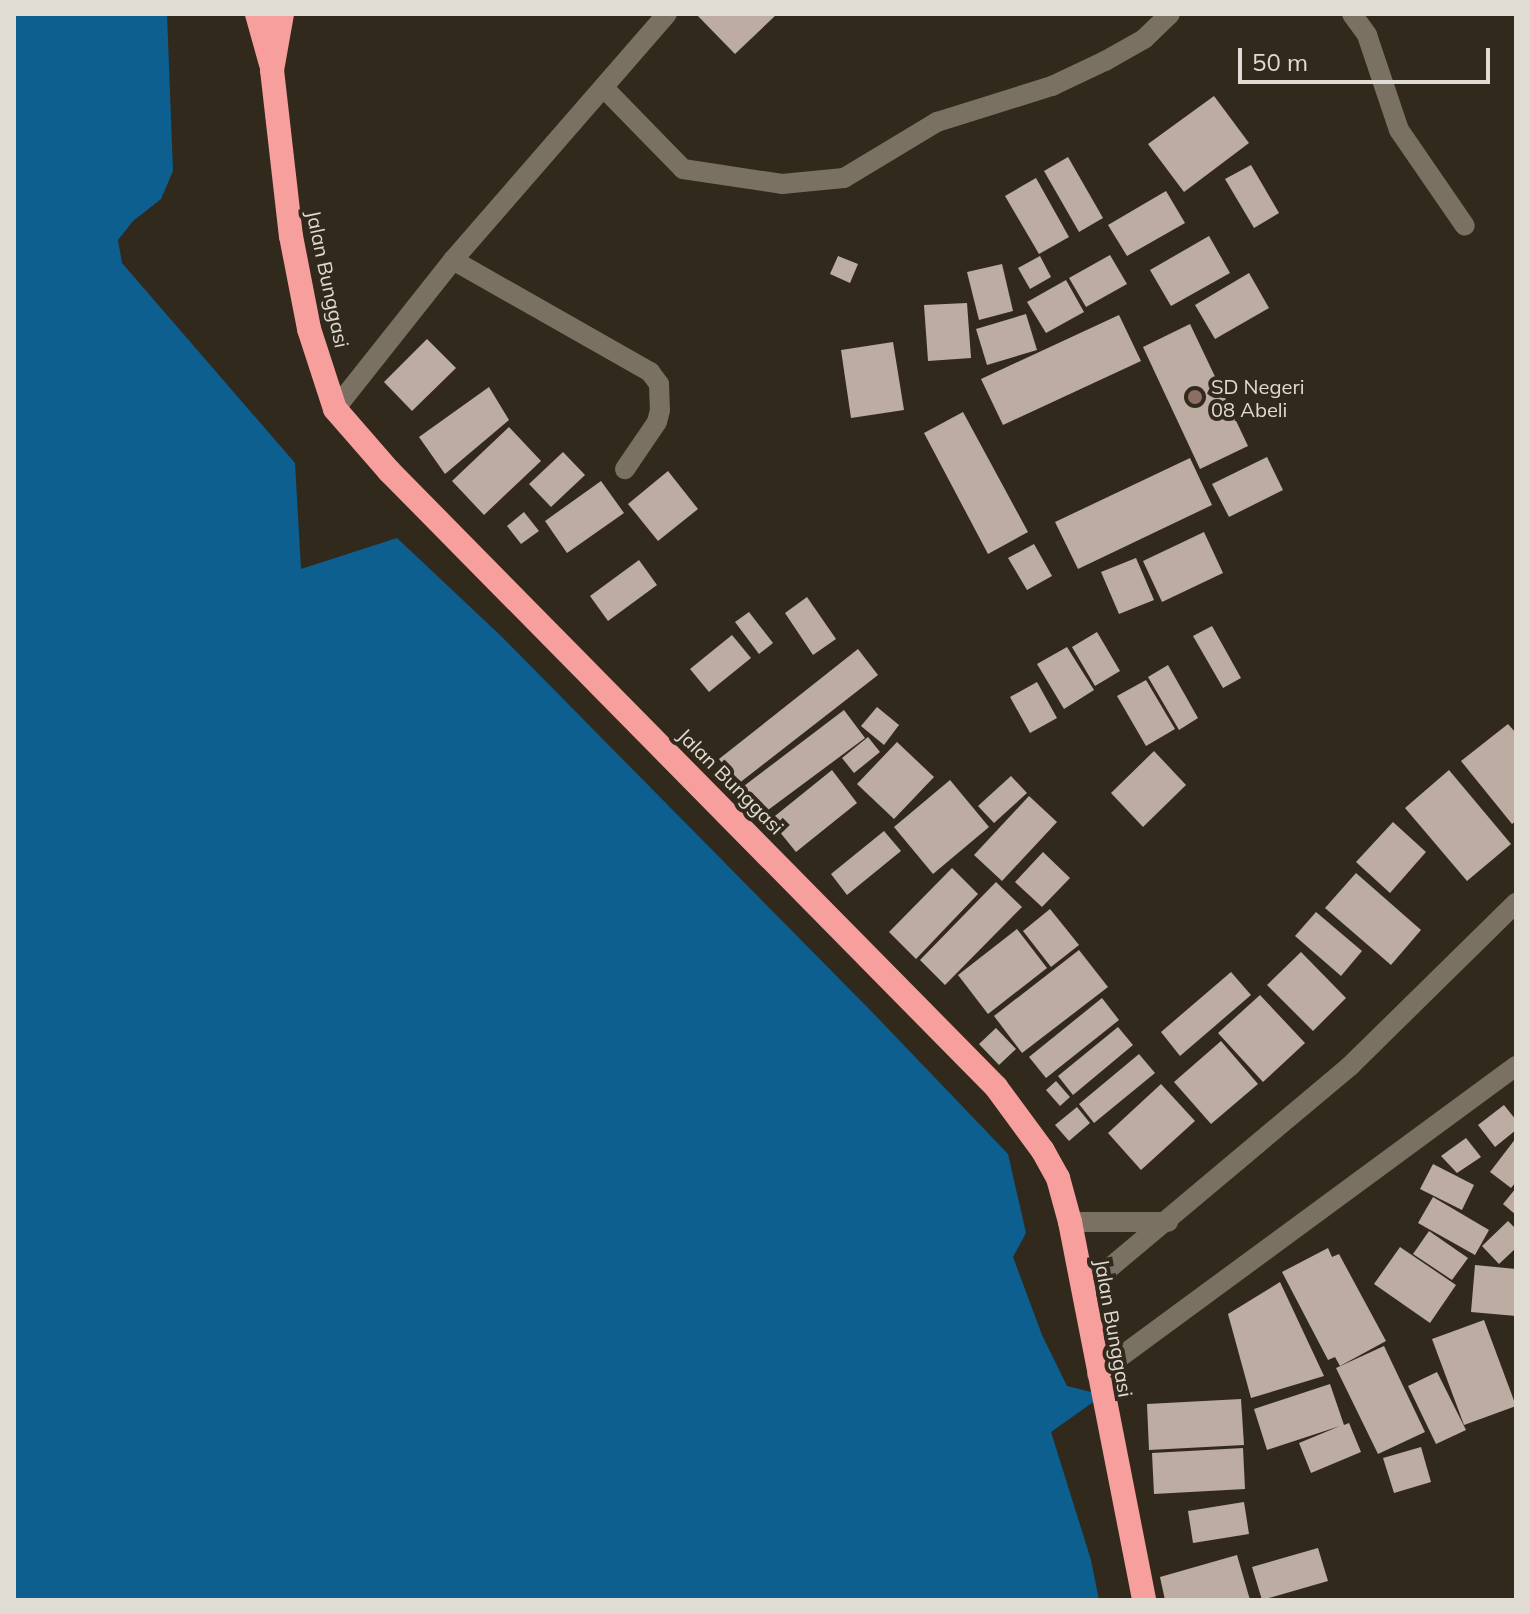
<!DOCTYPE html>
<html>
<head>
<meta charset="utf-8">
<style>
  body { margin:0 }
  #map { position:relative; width:1530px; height:1614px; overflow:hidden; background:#32291d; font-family:Mulish,sans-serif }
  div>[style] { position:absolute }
  .water>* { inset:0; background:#0d5f90 }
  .building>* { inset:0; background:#bdaca1 }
  .minor>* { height:20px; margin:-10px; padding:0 10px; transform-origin:10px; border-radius:10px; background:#7a7162 }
  .highway>* { height:24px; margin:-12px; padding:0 12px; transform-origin:12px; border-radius:12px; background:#f79f9d }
  .dots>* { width:22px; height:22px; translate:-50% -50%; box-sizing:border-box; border:4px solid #32291d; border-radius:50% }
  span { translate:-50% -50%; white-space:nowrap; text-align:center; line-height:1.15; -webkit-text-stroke:8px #32291d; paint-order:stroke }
  .street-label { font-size:20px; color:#e0dbd3 }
  .poi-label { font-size:20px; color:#e0dbd3 }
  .left { translate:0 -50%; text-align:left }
  .frame { position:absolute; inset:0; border:16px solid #e0dbd3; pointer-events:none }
  .scale { position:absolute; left:1238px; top:48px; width:252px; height:36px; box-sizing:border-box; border:4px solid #e0dbd3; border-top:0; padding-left:10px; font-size:24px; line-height:28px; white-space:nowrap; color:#e0dbd3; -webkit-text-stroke:6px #32291d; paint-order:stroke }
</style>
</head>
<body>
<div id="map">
  <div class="water">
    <i style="clip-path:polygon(14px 14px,167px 14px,173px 171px,161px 199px,133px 221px,118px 240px,122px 263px,295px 463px,301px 569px,397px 538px,502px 637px,872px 1012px,1008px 1154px,1026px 1233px,1013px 1257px,1042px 1335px,1067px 1386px,1103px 1395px,1051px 1432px,1091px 1560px,1099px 1600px,14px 1600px)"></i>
  </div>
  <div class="building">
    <i style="clip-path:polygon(696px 14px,777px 14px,735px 54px)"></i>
    <i style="clip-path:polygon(1214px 96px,1249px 143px,1184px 192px,1148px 144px)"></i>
    <i style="clip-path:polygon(1068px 157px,1103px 218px,1079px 232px,1044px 171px)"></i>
    <i style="clip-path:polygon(1251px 165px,1279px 213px,1254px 228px,1225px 179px)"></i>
    <i style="clip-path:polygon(1036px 178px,1069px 237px,1039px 254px,1005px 196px)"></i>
    <i style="clip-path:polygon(1166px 191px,1185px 223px,1127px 256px,1108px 225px)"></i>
    <i style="clip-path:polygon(1209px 236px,1230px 273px,1171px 306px,1150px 270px)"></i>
    <i style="clip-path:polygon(1110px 255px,1127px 284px,1086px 307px,1069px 278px)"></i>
    <i style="clip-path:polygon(838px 256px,858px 264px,850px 283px,830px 274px)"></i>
    <i style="clip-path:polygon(1040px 256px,1051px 277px,1030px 289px,1018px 268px)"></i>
    <i style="clip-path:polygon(1002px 264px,1013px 311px,979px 320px,967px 272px)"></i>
    <i style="clip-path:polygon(1249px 273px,1269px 308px,1215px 339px,1195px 305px)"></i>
    <i style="clip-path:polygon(1066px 280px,1084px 312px,1046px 333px,1027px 302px)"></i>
    <i style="clip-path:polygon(967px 303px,971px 358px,928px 361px,924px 305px)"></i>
    <i style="clip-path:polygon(1026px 314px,1037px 350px,987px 365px,976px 329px)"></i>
    <i style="clip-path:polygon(1119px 315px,1141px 361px,1003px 425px,981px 379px)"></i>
    <i style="clip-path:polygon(1190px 324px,1248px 446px,1200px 469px,1143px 347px)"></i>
    <i style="clip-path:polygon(427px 339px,456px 368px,412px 411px,384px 382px)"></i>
    <i style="clip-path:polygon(893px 342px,904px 410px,851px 418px,841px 350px)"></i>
    <i style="clip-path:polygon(489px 387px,509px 420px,445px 474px,419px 437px)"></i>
    <i style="clip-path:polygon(963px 412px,1028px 532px,988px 554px,924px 433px)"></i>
    <i style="clip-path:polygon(509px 427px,541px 461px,484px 515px,452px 481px)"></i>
    <i style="clip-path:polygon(563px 452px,585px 475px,551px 507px,529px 484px)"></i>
    <i style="clip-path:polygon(1267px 457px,1283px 490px,1229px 517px,1212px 484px)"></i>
    <i style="clip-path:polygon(1190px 458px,1212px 505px,1078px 569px,1055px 522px)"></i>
    <i style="clip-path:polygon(668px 471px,698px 509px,658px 541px,628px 504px)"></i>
    <i style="clip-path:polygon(601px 481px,624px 513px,567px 553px,545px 521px)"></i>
    <i style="clip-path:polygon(524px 512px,539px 531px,521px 544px,507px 526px)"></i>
    <i style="clip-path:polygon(1204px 532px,1223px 573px,1162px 602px,1143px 561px)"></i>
    <i style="clip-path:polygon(1034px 544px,1052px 576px,1027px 590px,1008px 558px)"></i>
    <i style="clip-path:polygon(1136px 558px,1154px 600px,1119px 614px,1101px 572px)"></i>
    <i style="clip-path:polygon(639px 560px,657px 585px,608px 621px,590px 596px)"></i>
    <i style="clip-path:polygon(807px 597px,836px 639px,813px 655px,785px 613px)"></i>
    <i style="clip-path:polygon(749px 612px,773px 643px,759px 654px,735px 622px)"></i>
    <i style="clip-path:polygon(1212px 626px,1241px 678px,1223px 688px,1193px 636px)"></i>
    <i style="clip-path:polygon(1097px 632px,1120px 671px,1095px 686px,1072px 647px)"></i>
    <i style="clip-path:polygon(732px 635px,751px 658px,709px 692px,690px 669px)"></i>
    <i style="clip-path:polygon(1067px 647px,1094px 690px,1064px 709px,1037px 664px)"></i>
    <i style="clip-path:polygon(858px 649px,878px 675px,738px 784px,719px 759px)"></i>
    <i style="clip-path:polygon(1168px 665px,1198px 718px,1179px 730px,1148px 677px)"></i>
    <i style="clip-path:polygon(1146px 680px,1175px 729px,1146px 746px,1117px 696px)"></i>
    <i style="clip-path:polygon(1037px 682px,1057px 718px,1030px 733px,1010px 697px)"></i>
    <i style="clip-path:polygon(877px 707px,899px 725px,884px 745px,861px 726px)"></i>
    <i style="clip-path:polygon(844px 710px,865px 738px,760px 816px,740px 789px)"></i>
    <i style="clip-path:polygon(1508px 724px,1516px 733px,1516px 821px,1512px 824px,1461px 761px)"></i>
    <i style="clip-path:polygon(868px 737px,880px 752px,854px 773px,842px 758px)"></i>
    <i style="clip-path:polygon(897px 742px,934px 777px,894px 819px,857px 784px)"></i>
    <i style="clip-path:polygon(1154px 751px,1186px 785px,1143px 827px,1111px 793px)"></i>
    <i style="clip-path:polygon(832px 770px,857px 803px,796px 852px,770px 820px)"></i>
    <i style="clip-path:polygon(1449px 770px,1511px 844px,1467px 881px,1405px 808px)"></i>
    <i style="clip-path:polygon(1011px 776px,1027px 793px,994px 823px,978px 806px)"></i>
    <i style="clip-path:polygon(950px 780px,989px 827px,933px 874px,894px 827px)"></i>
    <i style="clip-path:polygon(1029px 796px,1057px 822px,1002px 881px,974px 855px)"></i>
    <i style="clip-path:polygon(1393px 822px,1426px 852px,1390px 893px,1356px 862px)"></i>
    <i style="clip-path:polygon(884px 831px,901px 851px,847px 895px,831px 874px)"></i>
    <i style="clip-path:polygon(1043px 852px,1070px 878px,1042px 907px,1015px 882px)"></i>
    <i style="clip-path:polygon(952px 868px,978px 894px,916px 959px,889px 932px)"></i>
    <i style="clip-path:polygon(1356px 873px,1421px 930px,1391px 965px,1325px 908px)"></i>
    <i style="clip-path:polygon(996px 882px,1022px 907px,945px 985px,920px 960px)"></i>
    <i style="clip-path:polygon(1050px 909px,1079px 945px,1051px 967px,1023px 931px)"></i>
    <i style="clip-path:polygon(1316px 912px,1362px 951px,1341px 976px,1295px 936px)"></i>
    <i style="clip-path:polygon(1017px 929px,1047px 968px,988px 1014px,958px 975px)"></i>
    <i style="clip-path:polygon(1079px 950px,1108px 987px,1022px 1053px,994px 1016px)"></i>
    <i style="clip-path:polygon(1301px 952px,1346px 998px,1313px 1031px,1267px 985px)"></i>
    <i style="clip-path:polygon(1231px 972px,1251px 995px,1180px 1056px,1161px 1032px)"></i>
    <i style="clip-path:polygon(1260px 995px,1305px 1043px,1263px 1082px,1218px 1033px)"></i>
    <i style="clip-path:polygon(1102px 998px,1119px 1020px,1046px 1078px,1029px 1057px)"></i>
    <i style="clip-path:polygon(1118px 1027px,1133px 1045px,1073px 1095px,1058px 1076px)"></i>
    <i style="clip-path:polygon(996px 1028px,1016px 1049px,999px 1065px,979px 1044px)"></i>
    <i style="clip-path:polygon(1221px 1041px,1258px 1084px,1211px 1124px,1174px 1082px)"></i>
    <i style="clip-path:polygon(1139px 1054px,1155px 1073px,1094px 1123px,1079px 1104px)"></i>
    <i style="clip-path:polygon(1056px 1081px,1070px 1097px,1060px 1106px,1046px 1090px)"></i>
    <i style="clip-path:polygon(1161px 1084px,1195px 1121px,1141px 1170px,1108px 1133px)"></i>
    <i style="clip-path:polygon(1504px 1105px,1516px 1120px,1516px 1130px,1495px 1147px,1478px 1125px)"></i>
    <i style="clip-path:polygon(1077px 1107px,1090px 1123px,1069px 1141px,1055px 1125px)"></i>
    <i style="clip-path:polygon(1466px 1138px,1481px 1157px,1457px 1173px,1441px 1156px)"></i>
    <i style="clip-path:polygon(1516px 1138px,1516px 1182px,1511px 1188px,1490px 1172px)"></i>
    <i style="clip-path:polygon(1433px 1164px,1474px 1185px,1462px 1210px,1420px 1189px)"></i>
    <i style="clip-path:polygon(1516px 1188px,1516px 1215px,1503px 1204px)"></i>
    <i style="clip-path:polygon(1433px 1197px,1489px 1230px,1475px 1255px,1418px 1223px)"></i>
    <i style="clip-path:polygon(1508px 1221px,1516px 1229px,1516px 1248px,1499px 1264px,1482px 1246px)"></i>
    <i style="clip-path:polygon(1429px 1231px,1468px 1258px,1452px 1280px,1413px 1254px)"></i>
    <i style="clip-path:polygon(1400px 1247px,1456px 1285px,1430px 1323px,1374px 1284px)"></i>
    <i style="clip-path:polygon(1328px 1248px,1332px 1257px,1339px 1254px,1386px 1341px,1340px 1366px,1335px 1357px,1328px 1360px,1282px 1272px)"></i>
    <i style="clip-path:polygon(1475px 1265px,1516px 1269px,1516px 1316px,1471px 1312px)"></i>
    <i style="clip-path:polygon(1280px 1282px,1324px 1376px,1251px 1398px,1228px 1314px)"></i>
    <i style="clip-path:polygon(1484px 1320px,1516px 1406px,1464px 1425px,1432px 1339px)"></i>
    <i style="clip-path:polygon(1384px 1346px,1425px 1432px,1378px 1454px,1336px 1368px)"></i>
    <i style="clip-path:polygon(1437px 1372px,1466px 1430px,1436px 1444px,1408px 1386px)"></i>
    <i style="clip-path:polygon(1330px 1384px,1344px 1425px,1349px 1423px,1361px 1452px,1311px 1473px,1299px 1443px,1340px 1426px,1267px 1450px,1254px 1409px)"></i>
    <i style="clip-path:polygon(1241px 1399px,1244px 1445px,1149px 1450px,1147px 1404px)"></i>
    <i style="clip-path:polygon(1421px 1447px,1431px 1482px,1394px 1493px,1383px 1458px)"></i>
    <i style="clip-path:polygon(1243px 1448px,1245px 1489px,1154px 1494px,1152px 1453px)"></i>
    <i style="clip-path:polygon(1244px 1502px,1249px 1534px,1193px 1543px,1188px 1511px)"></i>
    <i style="clip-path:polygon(1318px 1548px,1328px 1581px,1262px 1600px,1252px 1567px)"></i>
    <i style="clip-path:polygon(1237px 1555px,1250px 1600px,1165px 1600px,1160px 1577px)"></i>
  </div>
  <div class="minor">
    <i style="left:1352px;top:14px;width:26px;rotate:54deg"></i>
    <i style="left:1367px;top:35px;width:100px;rotate:71.4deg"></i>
    <i style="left:1399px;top:130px;width:116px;rotate:55.5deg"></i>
    <i style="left:604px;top:88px;width:113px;rotate:45.7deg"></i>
    <i style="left:683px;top:169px;width:100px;rotate:8.6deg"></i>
    <i style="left:782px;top:184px;width:62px;rotate:-5.5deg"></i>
    <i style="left:844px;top:178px;width:109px;rotate:-31.1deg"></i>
    <i style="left:937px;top:122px;width:121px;rotate:-17.4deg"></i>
    <i style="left:1052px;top:86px;width:59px;rotate:-25.3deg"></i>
    <i style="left:1105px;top:61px;width:45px;rotate:-29.4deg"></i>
    <i style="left:1144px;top:39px;width:36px;rotate:-44deg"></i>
    <i style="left:453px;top:260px;width:227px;rotate:29.6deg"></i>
    <i style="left:650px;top:372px;width:15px;rotate:53deg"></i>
    <i style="left:659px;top:384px;width:26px;rotate:88deg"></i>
    <i style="left:660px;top:410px;width:12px;rotate:104deg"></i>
    <i style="left:657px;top:422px;width:57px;rotate:124.2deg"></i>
    <i style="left:335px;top:409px;width:190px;rotate:-51.6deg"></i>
    <i style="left:453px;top:260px;width:326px;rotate:-49deg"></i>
    <i style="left:1070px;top:1222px;width:98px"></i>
    <i style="left:1082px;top:1291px;width:350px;rotate:-40deg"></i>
    <i style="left:1350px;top:1066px;width:233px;rotate:-44.5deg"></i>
    <i style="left:1097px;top:1374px;width:520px;rotate:-36.32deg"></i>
  </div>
  <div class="highway">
    <i style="left:257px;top:14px;width:52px;rotate:74.4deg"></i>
    <i style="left:282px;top:14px;width:57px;rotate:100.1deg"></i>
    <i style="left:272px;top:70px;width:167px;rotate:83.5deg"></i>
    <i style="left:291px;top:236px;width:95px;rotate:79deg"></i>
    <i style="left:309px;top:329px;width:84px;rotate:72deg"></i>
    <i style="left:335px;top:409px;width:82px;rotate:48.9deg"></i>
    <i style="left:389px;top:471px;width:865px;rotate:45.42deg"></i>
    <i style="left:996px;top:1087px;width:79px;rotate:53.7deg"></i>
    <i style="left:1043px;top:1151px;width:31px;rotate:61deg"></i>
    <i style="left:1058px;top:1178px;width:46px;rotate:74.7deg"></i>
    <i style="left:1070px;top:1222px;width:385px;rotate:78.9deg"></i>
  </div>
  <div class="dots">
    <i style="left:1195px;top:397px;background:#8d6e63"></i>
  </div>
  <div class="street-label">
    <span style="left:328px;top:279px;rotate:78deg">Jalan Bunggasi</span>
    <span style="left:731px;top:781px;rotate:45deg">Jalan Bunggasi</span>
    <span style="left:1114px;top:1328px;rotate:80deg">Jalan Bunggasi</span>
  </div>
  <div class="poi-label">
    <span class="left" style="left:1211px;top:398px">SD Negeri<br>08 Abeli</span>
  </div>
  <div class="frame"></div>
  <div class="scale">50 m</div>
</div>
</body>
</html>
